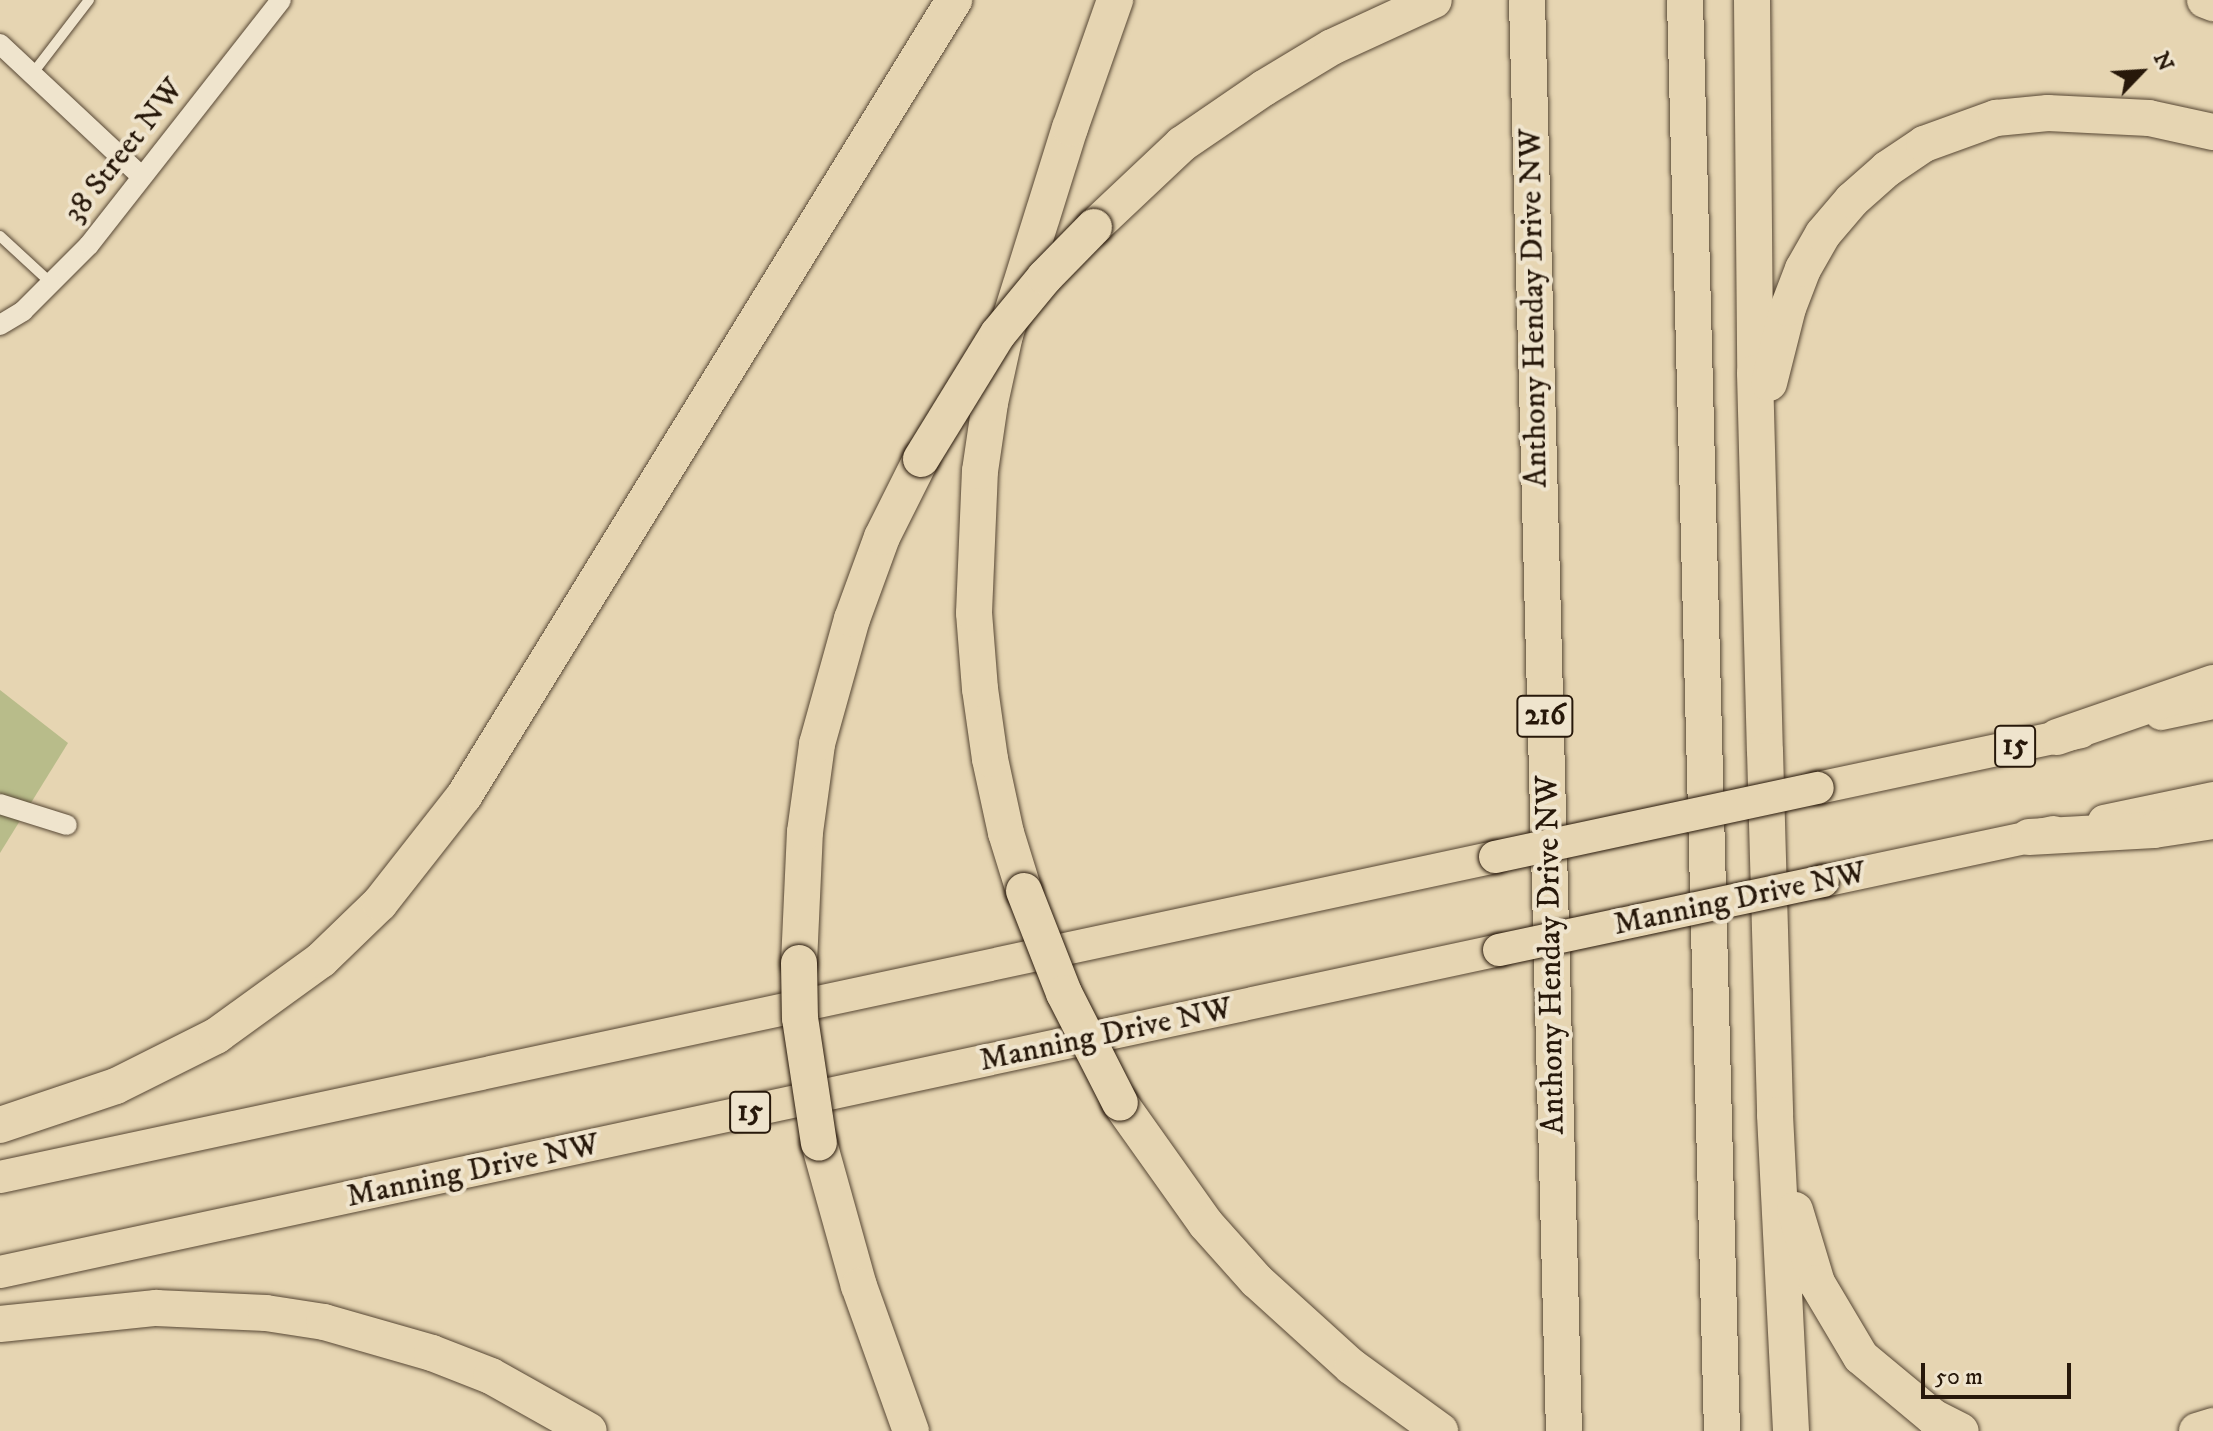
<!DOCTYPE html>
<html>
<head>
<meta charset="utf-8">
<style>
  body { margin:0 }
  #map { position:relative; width:2213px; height:1431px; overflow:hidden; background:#e6d5b2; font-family:"IM FELL DW Pica",serif }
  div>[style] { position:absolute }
  .green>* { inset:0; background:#b8bc8a }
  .roads { filter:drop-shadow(0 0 2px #574734) drop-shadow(0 0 2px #574734) }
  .service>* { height:10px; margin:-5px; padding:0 5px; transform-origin:5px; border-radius:5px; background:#efe4cd }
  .minor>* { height:20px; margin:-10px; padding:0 10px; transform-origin:10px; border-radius:10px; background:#efe4cd }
  .trunk>* { height:32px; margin:-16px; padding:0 16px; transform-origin:16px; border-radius:16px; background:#e6d5b2 }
  .motorway>* { height:36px; margin:-18px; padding:0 18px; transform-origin:18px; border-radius:18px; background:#e6d5b2 }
  .bridges { filter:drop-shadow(0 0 2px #27180a) drop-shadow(0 0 2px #27180a) }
  .trunk-bridge>* { height:32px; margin:-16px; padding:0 16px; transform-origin:16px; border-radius:16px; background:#e6d5b2 }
  .motorway-bridge>* { height:36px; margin:-18px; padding:0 18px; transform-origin:18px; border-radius:18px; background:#e6d5b2 }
  span { translate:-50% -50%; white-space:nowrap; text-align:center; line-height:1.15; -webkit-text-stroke:8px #efe4cd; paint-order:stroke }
  .shield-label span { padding:2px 6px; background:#efe4cd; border:2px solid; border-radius:6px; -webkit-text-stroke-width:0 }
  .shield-label { font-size:30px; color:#27180a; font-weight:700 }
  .street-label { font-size:32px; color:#27180a }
  .north { position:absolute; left:2101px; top:32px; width:80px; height:80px; -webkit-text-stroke:6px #efe4cd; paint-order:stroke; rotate:65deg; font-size:22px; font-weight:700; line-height:32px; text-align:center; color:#27180a }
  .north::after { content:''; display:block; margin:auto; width:28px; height:36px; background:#27180a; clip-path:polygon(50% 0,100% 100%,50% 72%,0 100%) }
  .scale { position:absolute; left:1921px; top:1363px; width:150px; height:36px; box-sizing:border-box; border:4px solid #27180a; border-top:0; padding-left:10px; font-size:24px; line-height:28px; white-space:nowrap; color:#27180a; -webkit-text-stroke:6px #efe4cd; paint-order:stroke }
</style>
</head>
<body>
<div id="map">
  <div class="green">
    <i style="clip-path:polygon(0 690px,68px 743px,0 853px)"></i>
  </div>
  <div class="roads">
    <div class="service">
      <i style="left:33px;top:73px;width:92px;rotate:-52.5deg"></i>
      <i style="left:0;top:236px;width:69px;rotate:42.7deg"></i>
    </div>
    <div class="minor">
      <i style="left:0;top:44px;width:193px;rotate:43.1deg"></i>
      <i style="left:0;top:325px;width:27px;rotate:-31deg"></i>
      <i style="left:23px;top:311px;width:93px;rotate:-45deg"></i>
      <i style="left:89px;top:245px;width:311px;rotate:-51.9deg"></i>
      <i style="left:0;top:804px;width:70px;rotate:17.4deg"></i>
    </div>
    <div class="trunk">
      <i style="left:2161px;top:714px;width:53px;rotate:-11.9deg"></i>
      <i style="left:1818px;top:788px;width:269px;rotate:-12deg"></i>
      <i style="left:2104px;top:821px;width:111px;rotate:-11.9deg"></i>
      <i style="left:1823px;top:881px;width:236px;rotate:-12deg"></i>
      <i style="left:0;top:1177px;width:1529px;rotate:-12.08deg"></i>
      <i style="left:0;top:1272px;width:1533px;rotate:-12.12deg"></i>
    </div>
    <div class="motorway">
      <i style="left:1527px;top:0;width:1431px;rotate:88.52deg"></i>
      <i style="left:1685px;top:0;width:1431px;rotate:88.52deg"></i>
      <i style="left:1752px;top:0;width:373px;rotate:89.5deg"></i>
      <i style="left:1755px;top:373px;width:378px;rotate:88.5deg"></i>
      <i style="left:1765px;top:751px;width:364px;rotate:88.4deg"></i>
      <i style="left:1775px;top:1115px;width:316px;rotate:87.1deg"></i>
      <i style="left:2205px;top:0;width:9px;rotate:21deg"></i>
      <i style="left:1094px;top:227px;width:121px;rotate:-43.3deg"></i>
      <i style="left:1182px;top:144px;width:99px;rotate:-34.3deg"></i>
      <i style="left:1264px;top:88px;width:79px;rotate:-31.1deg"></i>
      <i style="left:1332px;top:47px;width:112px;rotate:-24.7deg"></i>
      <i style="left:1769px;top:383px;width:77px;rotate:-75.8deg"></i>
      <i style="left:1788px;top:308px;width:42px;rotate:-69deg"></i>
      <i style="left:1803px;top:269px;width:40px;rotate:-60.3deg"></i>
      <i style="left:1823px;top:234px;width:45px;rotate:-49.5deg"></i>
      <i style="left:1852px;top:200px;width:47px;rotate:-41.5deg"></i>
      <i style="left:1887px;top:169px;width:45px;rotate:-34deg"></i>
      <i style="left:1924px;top:144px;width:77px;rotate:-19.9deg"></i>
      <i style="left:1996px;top:118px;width:52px;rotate:-5.5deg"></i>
      <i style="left:2048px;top:113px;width:101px;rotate:2.8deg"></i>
      <i style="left:2149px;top:118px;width:66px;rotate:12.3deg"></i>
      <i style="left:2057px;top:737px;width:165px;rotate:-19.1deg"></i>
      <i style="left:2029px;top:837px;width:125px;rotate:-3.2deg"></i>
      <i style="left:2154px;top:830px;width:60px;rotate:-8.7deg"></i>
      <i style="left:1024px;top:891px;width:61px;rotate:-107.2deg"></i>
      <i style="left:1006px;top:833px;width:76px;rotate:-102.2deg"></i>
      <i style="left:990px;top:759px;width:71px;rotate:-98.1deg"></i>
      <i style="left:980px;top:689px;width:76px;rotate:-94.5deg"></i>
      <i style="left:974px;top:613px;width:142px;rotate:-87.6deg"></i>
      <i style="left:980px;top:471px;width:69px;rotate:-81.6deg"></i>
      <i style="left:990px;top:403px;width:70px;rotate:-77.6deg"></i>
      <i style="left:1005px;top:335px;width:217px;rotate:-72.6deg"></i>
      <i style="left:1070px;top:128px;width:136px;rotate:-70.6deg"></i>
      <i style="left:799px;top:963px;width:131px;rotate:-87.4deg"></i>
      <i style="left:805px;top:832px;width:89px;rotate:-82.2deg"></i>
      <i style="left:817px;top:744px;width:130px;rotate:-74.4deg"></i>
      <i style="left:852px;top:619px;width:87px;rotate:-69.9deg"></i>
      <i style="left:882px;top:537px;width:87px;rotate:-63.4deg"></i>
      <i style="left:1120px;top:1103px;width:148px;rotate:54.6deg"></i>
      <i style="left:1206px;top:1224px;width:76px;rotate:48.2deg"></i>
      <i style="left:1257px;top:1281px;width:128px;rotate:42.2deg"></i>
      <i style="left:1352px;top:1367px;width:109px;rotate:36deg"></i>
      <i style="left:0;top:1125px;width:122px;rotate:-18.6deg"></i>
      <i style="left:116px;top:1086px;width:112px;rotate:-26.6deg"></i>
      <i style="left:216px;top:1036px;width:130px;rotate:-35.9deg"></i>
      <i style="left:321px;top:960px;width:82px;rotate:-44deg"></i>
      <i style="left:380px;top:903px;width:136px;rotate:-51.9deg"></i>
      <i style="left:464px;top:796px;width:935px;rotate:-58.38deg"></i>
      <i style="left:819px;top:1143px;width:148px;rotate:74.4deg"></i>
      <i style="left:859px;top:1286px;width:154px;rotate:70.3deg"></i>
      <i style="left:1795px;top:1210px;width:76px;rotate:73.2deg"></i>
      <i style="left:1817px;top:1283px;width:86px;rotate:59.3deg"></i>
      <i style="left:1861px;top:1357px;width:94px;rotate:39.8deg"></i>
      <i style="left:1933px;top:1417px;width:31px;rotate:27deg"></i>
      <i style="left:0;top:1324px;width:157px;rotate:-5.9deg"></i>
      <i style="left:156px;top:1308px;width:110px;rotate:2.6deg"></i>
      <i style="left:266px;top:1313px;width:59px;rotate:8.8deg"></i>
      <i style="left:324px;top:1322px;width:112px;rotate:16deg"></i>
      <i style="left:432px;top:1353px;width:63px;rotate:21.3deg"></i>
      <i style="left:491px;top:1376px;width:112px;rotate:29.3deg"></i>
      <i style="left:2197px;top:1431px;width:17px;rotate:-17deg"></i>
    </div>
  </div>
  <div class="bridges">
    <div class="trunk-bridge">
      <i style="left:1495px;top:857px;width:330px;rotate:-12.1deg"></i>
      <i style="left:1499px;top:950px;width:331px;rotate:-12deg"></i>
    </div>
    <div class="motorway-bridge">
      <i style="left:921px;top:459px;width:147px;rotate:-58.4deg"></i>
      <i style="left:998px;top:334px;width:74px;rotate:-50.5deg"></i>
      <i style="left:1045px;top:277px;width:70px;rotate:-45.6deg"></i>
      <i style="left:1024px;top:891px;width:110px;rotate:68.6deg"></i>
      <i style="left:1064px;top:993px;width:123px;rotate:63deg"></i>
      <i style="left:799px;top:963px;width:55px;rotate:89deg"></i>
      <i style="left:800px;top:1018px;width:126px;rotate:81.4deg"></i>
    </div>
  </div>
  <div class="shield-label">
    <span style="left:1545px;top:716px">216</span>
    <span style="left:2015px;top:746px">15</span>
    <span style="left:750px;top:1112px">15</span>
  </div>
  <div class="street-label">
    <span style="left:124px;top:151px;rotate:-52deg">38 Street NW</span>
    <span style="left:1534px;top:308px;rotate:-91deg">Anthony Henday Drive NW</span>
    <span style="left:1740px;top:899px;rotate:-12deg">Manning Drive NW</span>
    <span style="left:1551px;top:955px;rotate:-91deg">Anthony Henday Drive NW</span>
    <span style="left:1106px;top:1035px;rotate:-12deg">Manning Drive NW</span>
    <span style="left:473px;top:1171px;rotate:-12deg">Manning Drive NW</span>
  </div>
  <div class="north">N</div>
  <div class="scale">50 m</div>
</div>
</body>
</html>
